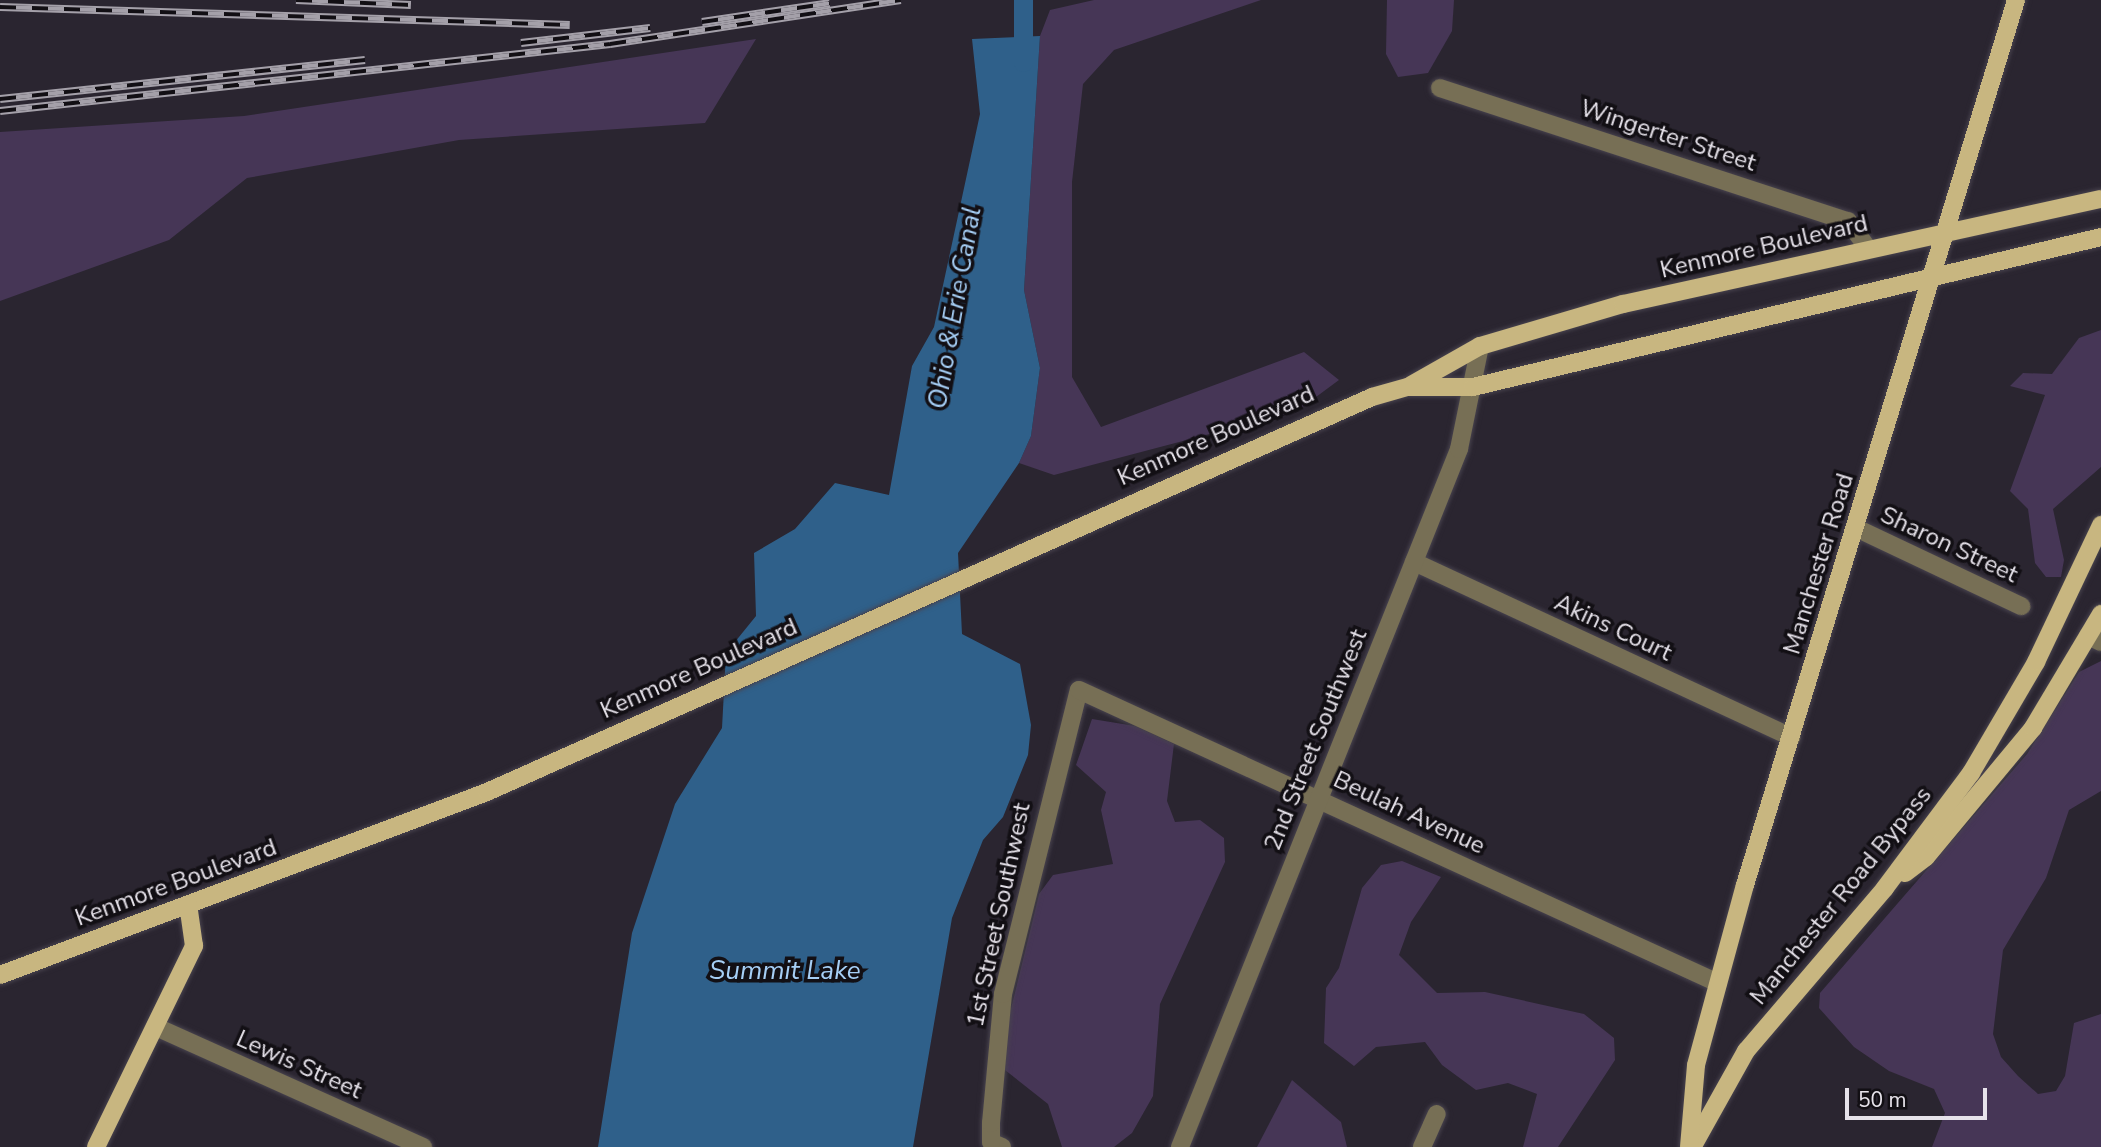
<!DOCTYPE html>
<html>
<head>
<meta charset="utf-8">
<style>
  body { margin:0 }
  #map { position:relative; width:2101px; height:1147px; overflow:hidden; background:#2a2530; font-family:"Nunito Sans",sans-serif }
  div>[style] { position:absolute }
  .green>* { inset:0; background:#463656 }
  .water>* { inset:0; background:#2f608a }
  .canal>* { height:19px; margin:-9.5px; padding:0 9.5px; transform-origin:9.5px; border-radius:9.5px; background:#2f608a }
  .roads { filter:drop-shadow(0 0 2px #48434e) drop-shadow(0 0 2px #48434e) }
  .minor>* { height:18px; margin:-9px; padding:0 9px; transform-origin:9px; border-radius:9px; background:#776f55 }
  .major>* { height:18px; margin:-9px; padding:0 9px; transform-origin:9px; border-radius:9px; background:#c8b680 }
  .rail>* { height:8px; margin-top:-4px; transform-origin:0; background:repeating-linear-gradient(90deg,#120f14 0 16px,#a4a0a9 0 32px); box-sizing:border-box; border-block:2px solid #a4a0a9 }
  span { translate:-50% -50%; white-space:nowrap; text-align:center; line-height:1.15; -webkit-text-stroke:7px #120f14; paint-order:stroke }
  .street-label { font-size:24px; color:#e6e2ea }
  .water-label { font-size:26px; color:#a6cff6; font-style:italic }
  .scale { position:absolute; left:1845px; top:1088px; width:142px; height:32px; box-sizing:border-box; border:4px solid #e6e2ea; border-top:0; padding-left:9px; font-size:21px; line-height:24px; white-space:nowrap; color:#e6e2ea; -webkit-text-stroke:5px #120f14; paint-order:stroke }
</style>
</head>
<body>
<div id="map">
  <div class="green">
    <i style="clip-path:polygon(1094px 0,1261px 0,1114px 50px,1083px 84px,1072px 182px,1072px 377px,1101px 427px,1304px 352px,1339px 380px,1297px 411px,1054px 475px,1019px 463px,1031px 436px,1040px 368px,1024px 290px,1040px 36px,1050px 10px)"></i>
    <i style="clip-path:polygon(1387px 0,1454px 0,1452px 31px,1428px 73px,1398px 77px,1386px 54px)"></i>
    <i style="clip-path:polygon(756px 39px,705px 123px,459px 140px,247px 178px,169px 240px,0 301px,0 132px,244px 116px)"></i>
    <i style="clip-path:polygon(2101px 330px,2101px 467px,2053px 509px,2064px 560px,2061px 577px,2046px 577px,2035px 563px,2028px 509px,2010px 491px,2045px 395px,2010px 386px,2023px 373px,2052px 374px,2079px 338px)"></i>
    <i style="clip-path:polygon(2101px 661px,2101px 791px,2069px 810px,2046px 878px,2003px 950px,1993px 1034px,2001px 1057px,2018px 1076px,2038px 1094px,2056px 1091px,2065px 1076px,2074px 1023px,2101px 1014px,2101px 1147px,1932px 1147px,1945px 1113px,1934px 1089px,1889px 1071px,1854px 1047px,1819px 1008px,1820px 993px,2027px 754px,2079px 672px)"></i>
    <i style="clip-path:polygon(1092px 719px,1135px 726px,1174px 744px,1167px 801px,1175px 822px,1200px 820px,1224px 838px,1225px 862px,1160px 1004px,1153px 1096px,1132px 1133px,1114px 1147px,1062px 1147px,1048px 1104px,1005px 1070px,1006px 1029px,1039px 894px,1053px 875px,1113px 864px,1101px 810px,1106px 792px,1076px 765px)"></i>
    <i style="clip-path:polygon(1402px 861px,1441px 877px,1411px 922px,1399px 955px,1437px 993px,1485px 992px,1584px 1014px,1614px 1038px,1615px 1060px,1558px 1147px,1523px 1147px,1537px 1094px,1508px 1083px,1476px 1090px,1442px 1065px,1425px 1042px,1376px 1047px,1354px 1066px,1324px 1043px,1326px 988px,1339px 968px,1362px 888px,1381px 865px)"></i>
    <i style="clip-path:polygon(1292px 1080px,1341px 1122px,1347px 1147px,1257px 1147px)"></i>
  </div>
  <div class="water">
    <i style="clip-path:polygon(1040px 36px,1024px 290px,1040px 368px,1031px 436px,1019px 463px,958px 553px,962px 634px,1020px 664px,1031px 725px,1028px 755px,1003px 817px,983px 840px,952px 918px,913px 1147px,598px 1147px,632px 933px,675px 804px,722px 728px,726px 653px,756px 616px,754px 553px,795px 529px,835px 483px,889px 495px,912px 366px,934px 327px,980px 114px,972px 39px)"></i>
  </div>
  <div class="canal">
    <i style="left:1023px;top:0;width:62px;rotate:90deg"></i>
  </div>
  <div class="roads">
    <div class="minor">
      <i style="left:1440px;top:88px;width:429px;rotate:18.1deg"></i>
      <i style="left:1848px;top:221px;width:34px;rotate:54deg"></i>
      <i style="left:1856px;top:528px;width:183px;rotate:25.3deg"></i>
      <i style="left:1414px;top:562px;width:416px;rotate:24.9deg"></i>
      <i style="left:2088px;top:636px;width:14px;rotate:25deg"></i>
      <i style="left:156px;top:1027px;width:293px;rotate:24.2deg"></i>
      <i style="left:1002px;top:1147px;width:12px;rotate:-156deg"></i>
      <i style="left:991px;top:1142px;width:19px;rotate:-90deg"></i>
      <i style="left:991px;top:1123px;width:130px;rotate:-84.7deg"></i>
      <i style="left:1003px;top:994px;width:313px;rotate:-76deg"></i>
      <i style="left:1079px;top:690px;width:703px;rotate:24.63deg"></i>
      <i style="left:1180px;top:1147px;width:752px;rotate:-68.21deg"></i>
      <i style="left:1459px;top:449px;width:105px;rotate:-78.5deg"></i>
      <i style="left:1422px;top:1147px;width:36px;rotate:-66deg"></i>
    </div>
    <div class="major">
      <i style="left:1411px;top:385px;width:79px;rotate:-29.5deg"></i>
      <i style="left:1480px;top:346px;width:149px;rotate:-16.4deg"></i>
      <i style="left:1623px;top:304px;width:489px;rotate:-12.4deg"></i>
      <i style="left:1905px;top:873px;width:26px;rotate:-37deg"></i>
      <i style="left:1926px;top:857px;width:168px;rotate:-50.3deg"></i>
      <i style="left:2033px;top:728px;width:133px;rotate:-59.2deg"></i>
      <i style="left:0;top:975px;width:520px;rotate:-20.59deg"></i>
      <i style="left:487px;top:792px;width:969px;rotate:-24.05deg"></i>
      <i style="left:1372px;top:397px;width:37px;rotate:-16deg"></i>
      <i style="left:1408px;top:387px;width:65px"></i>
      <i style="left:1473px;top:387px;width:646px;rotate:-13.43deg"></i>
      <i style="left:1694px;top:1144px;width:107px;rotate:-60.8deg"></i>
      <i style="left:1746px;top:1051px;width:214px;rotate:-49.5deg"></i>
      <i style="left:1885px;top:888px;width:144px;rotate:-53.2deg"></i>
      <i style="left:1971px;top:773px;width:129px;rotate:-59.6deg"></i>
      <i style="left:2036px;top:662px;width:152px;rotate:-64.6deg"></i>
      <i style="left:96px;top:1147px;width:224px;rotate:-64deg"></i>
      <i style="left:194px;top:946px;width:42px;rotate:-98.1deg"></i>
      <i style="left:1689px;top:1147px;width:82px;rotate:-85.1deg"></i>
      <i style="left:1696px;top:1065px;width:187px;rotate:-74.8deg"></i>
      <i style="left:1745px;top:885px;width:926px;rotate:-72.97deg"></i>
    </div>
  </div>
  <div class="rail">
    <i style="left:296px;top:0;width:115px;rotate:2.5deg"></i>
    <i style="left:0;top:7px;width:570px;rotate:1.81deg"></i>
    <i style="left:702px;top:22px;width:129px;rotate:-8.4deg"></i>
    <i style="left:521px;top:43px;width:130px;rotate:-6.6deg"></i>
    <i style="left:0;top:99px;width:367px;rotate:-6.1deg"></i>
    <i style="left:0;top:111px;width:614px;rotate:-6.27deg"></i>
    <i style="left:610px;top:44px;width:294px;rotate:-8.6deg"></i>
  </div>
  <div class="street-label">
    <span style="left:1668px;top:136px;rotate:18deg">Wingerter Street</span>
    <span style="left:1764px;top:247px;rotate:-13deg">Kenmore Boulevard</span>
    <span style="left:1216px;top:436px;rotate:-24deg">Kenmore Boulevard</span>
    <span style="left:1949px;top:545px;rotate:25deg">Sharon Street</span>
    <span style="left:1819px;top:564px;rotate:-73deg">Manchester Road</span>
    <span style="left:1613px;top:628px;rotate:25deg">Akins Court</span>
    <span style="left:699px;top:669px;rotate:-24deg">Kenmore Boulevard</span>
    <span style="left:1316px;top:740px;rotate:-68deg">2nd Street Southwest</span>
    <span style="left:1409px;top:813px;rotate:25deg">Beulah Avenue</span>
    <span style="left:176px;top:883px;rotate:-20deg">Kenmore Boulevard</span>
    <span style="left:1841px;top:896px;rotate:-51deg">Manchester Road Bypass</span>
    <span style="left:999px;top:915px;rotate:-78deg">1st Street Southwest</span>
    <span style="left:299px;top:1065px;rotate:24deg">Lewis Street</span>
  </div>
  <div class="water-label">
    <span style="left:955px;top:308px;rotate:-80deg">Ohio &amp; Erie Canal</span>
    <span style="left:785px;top:971px">Summit Lake</span>
  </div>
  <div class="scale">50 m</div>
</div>
</body>
</html>
